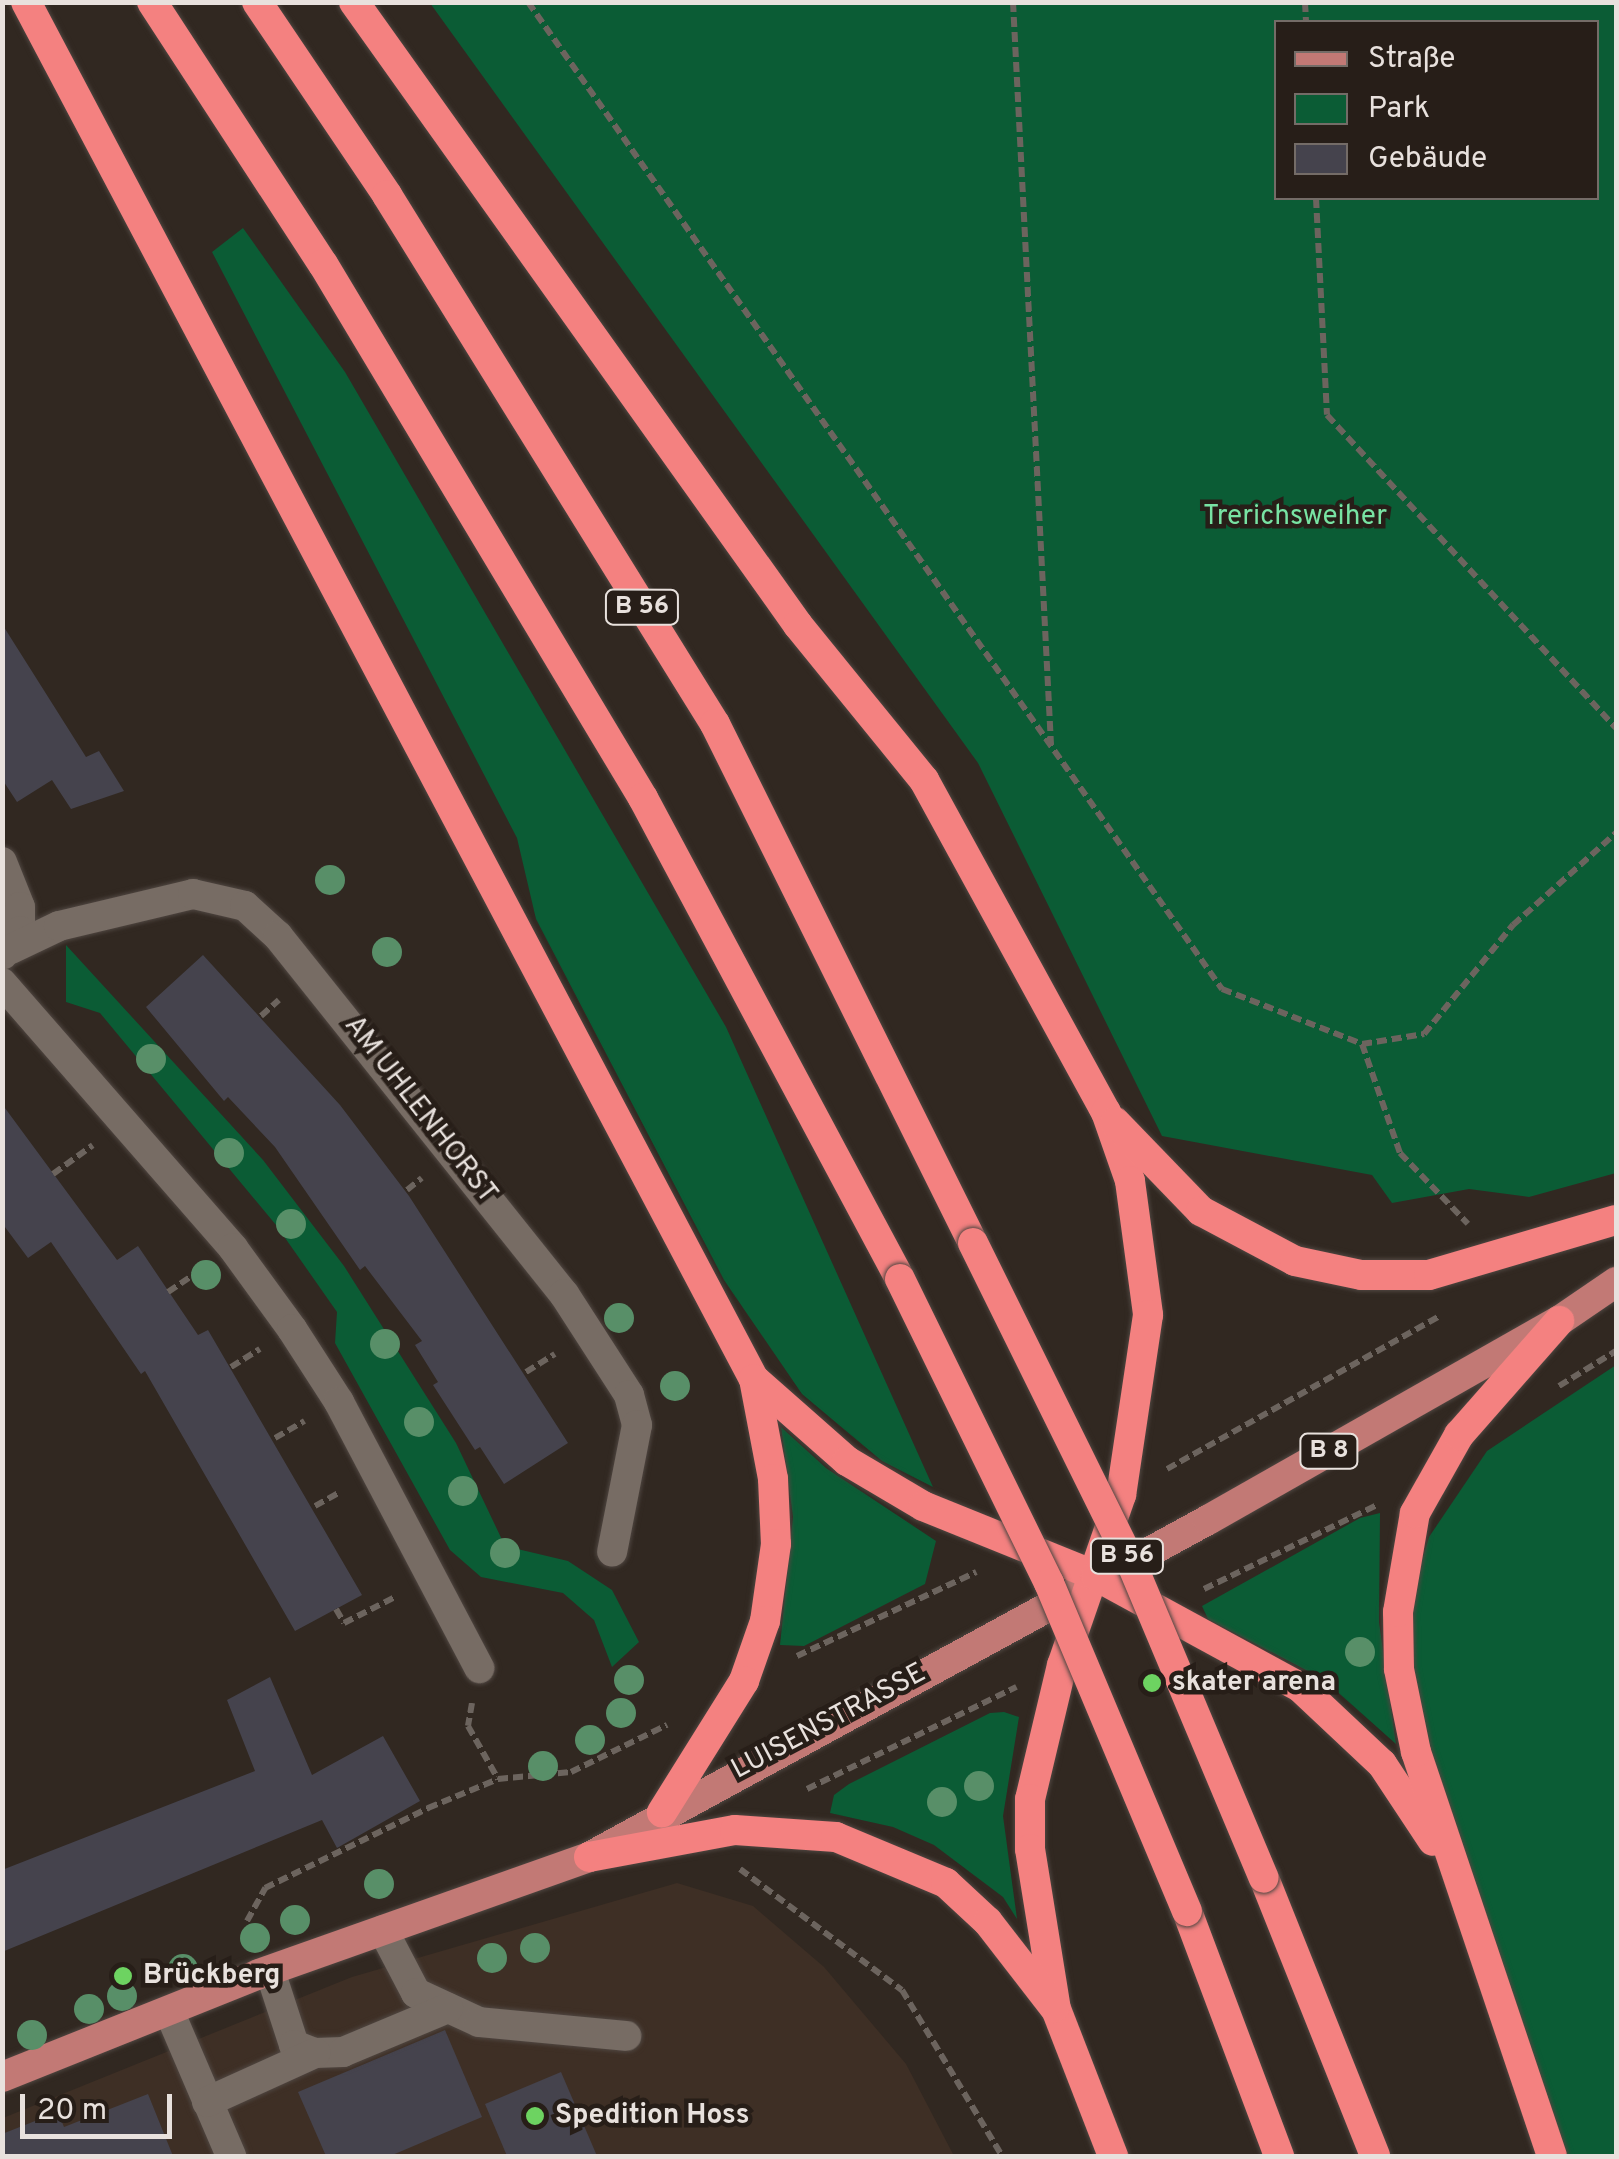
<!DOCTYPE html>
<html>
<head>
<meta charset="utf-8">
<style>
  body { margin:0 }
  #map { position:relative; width:1619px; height:2159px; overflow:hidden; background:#312821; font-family:Overpass,sans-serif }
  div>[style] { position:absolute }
  .built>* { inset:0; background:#3e2f25 }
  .green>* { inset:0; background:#0b5c35 }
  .building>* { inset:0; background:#45434d }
  .path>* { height:6px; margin-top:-3px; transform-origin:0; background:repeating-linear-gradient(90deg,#6c645e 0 10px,transparent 0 15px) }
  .roads { filter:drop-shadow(0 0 2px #4f4641) drop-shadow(0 0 2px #4f4641) }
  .minor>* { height:30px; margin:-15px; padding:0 15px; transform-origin:15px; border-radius:15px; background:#776c64 }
  .major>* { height:30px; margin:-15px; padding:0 15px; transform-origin:15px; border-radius:15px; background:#c27975 }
  .highway>* { height:30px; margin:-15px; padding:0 15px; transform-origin:15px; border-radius:15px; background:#f48180 }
  .bridges { filter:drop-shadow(0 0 2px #4f4641) drop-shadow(0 0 2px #4f4641) }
  .highway-bridge>* { height:30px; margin:-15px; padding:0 15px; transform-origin:15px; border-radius:15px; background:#f48180 }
  .trees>* { width:30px; height:30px; margin:-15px; border-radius:50%; background:#588f68 }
  .dots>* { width:28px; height:28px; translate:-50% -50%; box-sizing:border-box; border:5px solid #271e18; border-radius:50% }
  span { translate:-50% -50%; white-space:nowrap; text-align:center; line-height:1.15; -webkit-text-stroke:9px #271e18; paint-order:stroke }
  .shield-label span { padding:2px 8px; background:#271e18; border:2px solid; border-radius:8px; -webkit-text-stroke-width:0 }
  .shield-label { font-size:25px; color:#e8e1dd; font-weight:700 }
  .park-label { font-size:28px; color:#78e3a3 }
  .street-label { font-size:28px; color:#e8e1dd }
  .poi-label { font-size:28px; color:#e8e1dd; font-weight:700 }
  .left { translate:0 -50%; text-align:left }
  .frame { position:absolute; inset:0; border:5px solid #e8e1dd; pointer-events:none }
  .legend { position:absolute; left:1274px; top:20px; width:325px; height:180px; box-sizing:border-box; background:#271e18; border:2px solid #746c67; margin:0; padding:12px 18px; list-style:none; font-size:30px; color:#e8e1dd }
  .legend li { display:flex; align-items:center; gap:20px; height:50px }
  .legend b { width:50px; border:2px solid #746c67 }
  .scale { position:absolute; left:20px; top:2094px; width:152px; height:45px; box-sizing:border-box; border:5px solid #e8e1dd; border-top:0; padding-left:12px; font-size:30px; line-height:35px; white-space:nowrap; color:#e8e1dd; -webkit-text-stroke:8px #271e18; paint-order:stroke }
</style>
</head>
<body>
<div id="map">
  <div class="built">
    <i style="clip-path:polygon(677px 1883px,753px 1906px,824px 1967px,906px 2064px,954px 2156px,3px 2156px,3px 2118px,352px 1977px)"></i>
  </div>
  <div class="green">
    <i style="clip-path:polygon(evenodd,430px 3px,1616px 3px,1616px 1173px,1529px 1197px,1469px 1189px,1392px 1203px,1372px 1175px,1162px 1136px,978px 763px,430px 3px,1276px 22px,1596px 22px,1596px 198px,1276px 198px,1276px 22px)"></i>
    <i style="clip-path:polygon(243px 228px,345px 372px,726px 1027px,933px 1487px,882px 1461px,802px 1394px,724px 1280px,536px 919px,517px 838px,212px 252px)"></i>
    <i style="clip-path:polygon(66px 945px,263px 1160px,344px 1266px,456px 1443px,505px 1546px,568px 1561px,612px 1590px,639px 1642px,612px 1667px,594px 1620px,563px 1593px,481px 1577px,450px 1550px,335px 1343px,337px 1312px,276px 1225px,100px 1013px,66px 1002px)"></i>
    <i style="clip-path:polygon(1616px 1365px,1616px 2156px,1558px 2156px,1415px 1762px,1402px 1627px,1429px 1537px,1487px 1451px)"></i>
    <i style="clip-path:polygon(781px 1427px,826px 1468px,936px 1541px,925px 1584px,804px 1646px,780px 1645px,793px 1517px)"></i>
    <i style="clip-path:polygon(1380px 1513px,1379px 1622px,1396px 1744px,1323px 1679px,1208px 1619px,1202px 1606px,1360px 1518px)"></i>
    <i style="clip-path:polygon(1004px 1712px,1019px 1717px,1003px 1816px,1017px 1919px,1003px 1897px,934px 1845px,893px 1827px,830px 1813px,834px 1795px,849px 1784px,990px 1713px)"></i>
  </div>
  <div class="building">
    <i style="clip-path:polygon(2px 624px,86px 757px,99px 751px,124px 791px,71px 809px,52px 780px,17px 802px,2px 779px)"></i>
    <i style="clip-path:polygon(203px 955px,340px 1105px,409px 1196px,568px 1443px,504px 1484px,480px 1447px,475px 1450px,433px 1385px,438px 1382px,415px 1345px,422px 1341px,365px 1266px,360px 1270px,275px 1147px,228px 1097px,224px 1101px,146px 1007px)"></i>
    <i style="clip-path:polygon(2px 1104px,117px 1260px,138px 1246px,198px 1335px,208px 1330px,362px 1595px,295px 1631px,145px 1371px,141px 1374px,51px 1242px,28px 1258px,2px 1223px)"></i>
    <i style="clip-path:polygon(270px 1677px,312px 1775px,383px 1736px,420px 1801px,337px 1848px,322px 1820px,2px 1952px,2px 1870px,255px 1771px,227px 1700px)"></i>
    <i style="clip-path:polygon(445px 2030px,482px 2117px,390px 2156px,326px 2156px,298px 2092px)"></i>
    <i style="clip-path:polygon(561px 2072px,597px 2156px,507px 2156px,485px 2104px)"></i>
    <i style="clip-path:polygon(148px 2094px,173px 2156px,2px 2156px,2px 2134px,58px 2112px,64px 2127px)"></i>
  </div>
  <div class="path">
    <i style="left:528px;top:2px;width:1207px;rotate:54.89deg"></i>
    <i style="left:1222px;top:989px;width:150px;rotate:21.4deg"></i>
    <i style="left:1362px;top:1044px;width:63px;rotate:-9.2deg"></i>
    <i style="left:1424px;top:1034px;width:141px;rotate:-50.8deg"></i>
    <i style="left:1513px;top:925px;width:138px;rotate:-41.8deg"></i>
    <i style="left:1013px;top:2px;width:744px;rotate:87.07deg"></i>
    <i style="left:1305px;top:2px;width:20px;rotate:87deg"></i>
    <i style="left:1316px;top:198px;width:217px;rotate:87.1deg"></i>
    <i style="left:1327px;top:415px;width:426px;rotate:47.3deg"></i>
    <i style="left:261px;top:1016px;width:24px;rotate:-42deg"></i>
    <i style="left:1362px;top:1044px;width:115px;rotate:70.8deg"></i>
    <i style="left:1400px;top:1153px;width:98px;rotate:46.2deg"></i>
    <i style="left:53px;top:1174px;width:49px;rotate:-35.9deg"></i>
    <i style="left:407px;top:1190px;width:19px;rotate:-39deg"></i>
    <i style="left:168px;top:1292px;width:40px;rotate:-34deg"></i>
    <i style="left:231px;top:1367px;width:34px;rotate:-32deg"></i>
    <i style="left:526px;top:1372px;width:34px;rotate:-32deg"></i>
    <i style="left:1559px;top:1386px;width:67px;rotate:-31.6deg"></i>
    <i style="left:275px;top:1438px;width:34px;rotate:-30deg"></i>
    <i style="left:1167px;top:1469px;width:313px;rotate:-29.3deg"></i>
    <i style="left:315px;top:1506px;width:29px;rotate:-29deg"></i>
    <i style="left:1204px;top:1589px;width:192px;rotate:-25.9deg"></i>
    <i style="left:336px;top:1609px;width:16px;rotate:60deg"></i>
    <i style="left:344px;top:1623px;width:57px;rotate:-27deg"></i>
    <i style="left:797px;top:1656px;width:198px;rotate:-25.1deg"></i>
    <i style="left:472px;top:1703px;width:23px;rotate:100deg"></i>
    <i style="left:468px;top:1726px;width:61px;rotate:60.5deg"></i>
    <i style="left:807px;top:1789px;width:233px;rotate:-26deg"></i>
    <i style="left:740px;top:1869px;width:202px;rotate:36.8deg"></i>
    <i style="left:902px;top:1990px;width:194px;rotate:58.9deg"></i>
    <i style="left:247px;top:1921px;width:38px;rotate:-61deg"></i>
    <i style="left:265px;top:1888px;width:182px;rotate:-26.1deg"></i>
    <i style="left:428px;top:1808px;width:76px;rotate:-22.5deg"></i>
    <i style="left:498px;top:1779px;width:73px;rotate:-5.5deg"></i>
    <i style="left:571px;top:1772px;width:107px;rotate:-26.1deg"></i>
  </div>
  <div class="roads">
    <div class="minor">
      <i style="left:2px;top:862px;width:48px;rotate:68.2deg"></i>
      <i style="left:20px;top:907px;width:24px;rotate:90deg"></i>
      <i style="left:20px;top:931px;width:29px;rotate:126deg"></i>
      <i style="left:11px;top:949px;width:53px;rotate:-25.6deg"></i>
      <i style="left:59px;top:926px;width:138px;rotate:-13.4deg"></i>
      <i style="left:193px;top:894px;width:53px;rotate:13deg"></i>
      <i style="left:245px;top:906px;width:45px;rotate:42.3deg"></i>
      <i style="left:278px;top:936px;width:458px;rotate:51.4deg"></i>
      <i style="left:564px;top:1294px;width:120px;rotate:57.2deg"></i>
      <i style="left:629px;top:1395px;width:31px;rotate:75deg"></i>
      <i style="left:637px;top:1425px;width:129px;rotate:101.1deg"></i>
      <i style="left:2px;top:983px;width:352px;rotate:48.9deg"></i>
      <i style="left:233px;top:1248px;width:100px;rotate:53.9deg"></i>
      <i style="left:292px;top:1329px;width:87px;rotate:57.2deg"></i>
      <i style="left:339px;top:1402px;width:301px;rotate:62.2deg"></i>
      <i style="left:383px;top:1930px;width:71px;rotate:62.4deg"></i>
      <i style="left:416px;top:1993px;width:69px;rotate:24.7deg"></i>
      <i style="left:479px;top:2022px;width:148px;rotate:5.4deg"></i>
      <i style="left:270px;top:1971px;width:78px;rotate:72deg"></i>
      <i style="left:294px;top:2045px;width:22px;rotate:21deg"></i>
      <i style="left:315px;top:2053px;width:28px;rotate:-2deg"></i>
      <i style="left:343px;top:2052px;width:114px;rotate:-22.7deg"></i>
      <i style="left:169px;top:2011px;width:158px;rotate:66.8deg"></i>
      <i style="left:207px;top:2102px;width:119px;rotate:-24.4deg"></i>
    </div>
    <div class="major">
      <i style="left:2px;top:2077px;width:277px;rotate:-21.8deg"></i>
      <i style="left:259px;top:1974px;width:350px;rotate:-19.5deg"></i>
      <i style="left:589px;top:1857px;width:705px;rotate:-28.57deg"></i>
      <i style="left:1208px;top:1520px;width:403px;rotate:-29.6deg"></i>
      <i style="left:1559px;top:1321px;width:69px;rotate:-34.4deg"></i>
    </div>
    <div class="highway">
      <i style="left:26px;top:2px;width:1558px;rotate:62.14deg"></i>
      <i style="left:754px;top:1379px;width:102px;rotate:79.2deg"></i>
      <i style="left:773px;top:1479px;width:65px;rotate:87.4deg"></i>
      <i style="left:776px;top:1544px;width:78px;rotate:98.1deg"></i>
      <i style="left:765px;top:1621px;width:64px;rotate:109.3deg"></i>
      <i style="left:744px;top:1681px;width:155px;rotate:122deg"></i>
      <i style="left:152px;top:2px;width:313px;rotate:56.9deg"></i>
      <i style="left:323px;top:264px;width:623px;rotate:59.07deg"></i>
      <i style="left:643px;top:798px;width:545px;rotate:61.88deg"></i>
      <i style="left:257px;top:2px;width:233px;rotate:56deg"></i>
      <i style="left:387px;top:195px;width:622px;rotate:58.2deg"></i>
      <i style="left:715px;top:724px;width:580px;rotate:63.57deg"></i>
      <i style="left:354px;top:2px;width:765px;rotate:54.52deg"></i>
      <i style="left:798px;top:625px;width:200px;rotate:50.9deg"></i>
      <i style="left:924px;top:780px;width:379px;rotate:61.3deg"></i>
      <i style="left:1106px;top:1112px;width:73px;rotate:70.8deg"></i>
      <i style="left:1130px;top:1181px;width:135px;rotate:82.3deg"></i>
      <i style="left:1148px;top:1315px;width:182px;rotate:98.5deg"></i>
      <i style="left:1121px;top:1495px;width:180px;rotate:109.1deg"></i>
      <i style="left:1062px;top:1665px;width:138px;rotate:103.4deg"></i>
      <i style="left:1030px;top:1799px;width:50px;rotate:90deg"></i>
      <i style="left:1030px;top:1849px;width:162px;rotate:80.8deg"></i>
      <i style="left:1056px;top:2009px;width:158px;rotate:68.8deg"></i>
      <i style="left:1115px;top:1122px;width:124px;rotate:46deg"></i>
      <i style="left:1201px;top:1211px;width:106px;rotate:28deg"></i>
      <i style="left:1295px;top:1261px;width:67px;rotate:12deg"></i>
      <i style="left:1361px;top:1275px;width:68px"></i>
      <i style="left:1429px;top:1275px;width:195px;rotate:-16.4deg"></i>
      <i style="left:754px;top:1379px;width:124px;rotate:41.4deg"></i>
      <i style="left:847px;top:1461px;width:88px;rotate:30.6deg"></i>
      <i style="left:923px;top:1506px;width:187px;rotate:22deg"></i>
      <i style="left:1096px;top:1576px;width:234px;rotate:28.6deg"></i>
      <i style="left:1301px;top:1688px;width:111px;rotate:43.2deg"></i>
      <i style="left:1382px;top:1764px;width:92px;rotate:56.5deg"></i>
      <i style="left:589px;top:1857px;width:148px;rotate:-10.5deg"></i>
      <i style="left:735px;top:1830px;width:101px;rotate:4deg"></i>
      <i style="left:836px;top:1837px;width:119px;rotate:22.7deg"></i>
      <i style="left:946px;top:1883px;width:57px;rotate:42.9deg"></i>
      <i style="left:988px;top:1922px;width:108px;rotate:52.2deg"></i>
      <i style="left:1264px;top:1878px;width:299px;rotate:68.2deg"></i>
      <i style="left:1187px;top:1911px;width:262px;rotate:69.4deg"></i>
      <i style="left:1552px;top:2156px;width:426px;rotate:-108.6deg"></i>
      <i style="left:1416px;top:1752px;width:85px;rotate:-101.6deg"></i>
      <i style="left:1399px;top:1669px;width:57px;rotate:-91deg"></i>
      <i style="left:1398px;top:1612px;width:100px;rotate:-80.3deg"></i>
      <i style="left:1415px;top:1513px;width:90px;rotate:-60.6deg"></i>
      <i style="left:1459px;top:1435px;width:152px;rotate:-48.7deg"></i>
    </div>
  </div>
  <div class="bridges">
    <div class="highway-bridge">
      <i style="left:973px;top:1243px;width:361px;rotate:63.7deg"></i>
      <i style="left:1133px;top:1567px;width:337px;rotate:67.2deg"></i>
      <i style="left:900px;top:1279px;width:339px;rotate:63.9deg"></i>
      <i style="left:1049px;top:1583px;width:356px;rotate:67.2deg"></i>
    </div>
  </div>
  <div class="trees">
    <i style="left:330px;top:880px"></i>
    <i style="left:387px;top:952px"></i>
    <i style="left:151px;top:1059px"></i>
    <i style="left:229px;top:1153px"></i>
    <i style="left:291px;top:1224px"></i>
    <i style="left:206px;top:1275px"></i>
    <i style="left:619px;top:1318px"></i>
    <i style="left:385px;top:1344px"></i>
    <i style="left:675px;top:1386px"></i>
    <i style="left:419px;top:1422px"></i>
    <i style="left:463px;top:1491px"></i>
    <i style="left:505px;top:1553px"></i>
    <i style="left:1360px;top:1652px"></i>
    <i style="left:629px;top:1680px"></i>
    <i style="left:621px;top:1713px"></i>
    <i style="left:590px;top:1740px"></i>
    <i style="left:543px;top:1766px"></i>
    <i style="left:979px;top:1786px"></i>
    <i style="left:942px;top:1802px"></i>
    <i style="left:379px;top:1884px"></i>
    <i style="left:295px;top:1920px"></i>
    <i style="left:255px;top:1938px"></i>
    <i style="left:535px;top:1948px"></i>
    <i style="left:492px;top:1958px"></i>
    <i style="left:183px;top:1969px"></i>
    <i style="left:122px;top:1996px"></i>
    <i style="left:89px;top:2009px"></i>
    <i style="left:32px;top:2035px"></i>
  </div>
  <div class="dots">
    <i style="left:1152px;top:1683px;background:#6dd361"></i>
    <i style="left:123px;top:1976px;background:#6dd361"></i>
    <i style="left:535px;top:2116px;background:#6dd361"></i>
  </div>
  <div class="shield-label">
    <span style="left:642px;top:607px">B 56</span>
    <span style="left:1329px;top:1451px">B 8</span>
    <span style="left:1127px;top:1556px">B 56</span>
  </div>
  <div class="park-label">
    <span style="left:1295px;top:517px">Trerichsweiher</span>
  </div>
  <div class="street-label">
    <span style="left:420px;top:1110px;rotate:52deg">AM UHLENHORST</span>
    <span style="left:829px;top:1722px;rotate:-28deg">LUISENSTRASSE</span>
  </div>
  <div class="poi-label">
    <span class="left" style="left:1172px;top:1683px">skater arena</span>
    <span class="left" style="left:143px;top:1976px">Brückberg</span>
    <span class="left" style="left:555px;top:2116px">Spedition Hoss</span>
  </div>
  <div class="frame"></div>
  <ul class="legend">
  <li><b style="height:12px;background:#c27975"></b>Straße</li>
  <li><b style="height:28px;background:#0b5c35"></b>Park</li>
  <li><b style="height:28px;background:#45434d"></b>Gebäude</li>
  </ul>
  <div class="scale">20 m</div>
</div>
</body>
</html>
